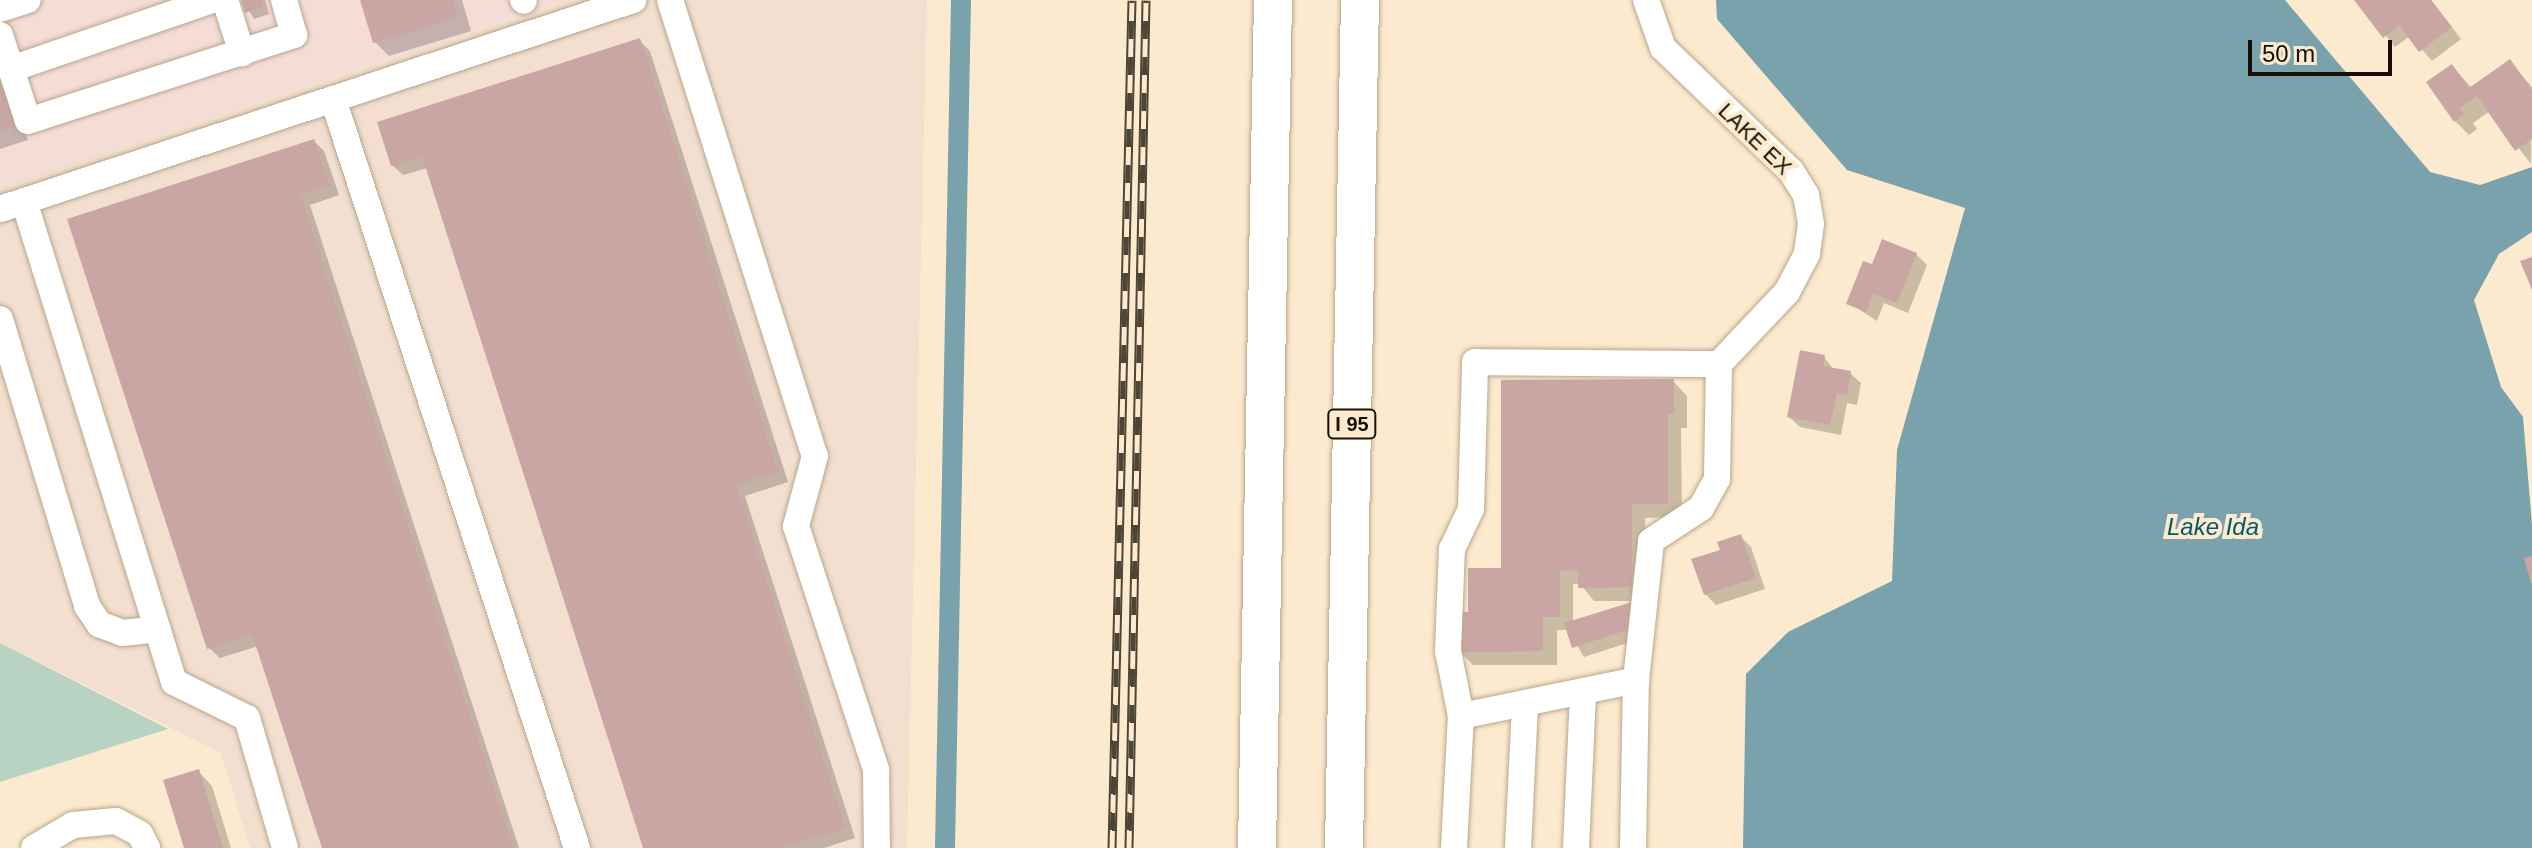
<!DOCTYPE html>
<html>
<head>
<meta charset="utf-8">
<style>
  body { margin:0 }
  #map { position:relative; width:2532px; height:848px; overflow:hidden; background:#fceace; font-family:Helvetica,sans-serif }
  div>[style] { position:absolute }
  .commercial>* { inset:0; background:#f2dfcf }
  .industrial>* { inset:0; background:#f6dcd7 }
  .green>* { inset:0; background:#b8d3c3 }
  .water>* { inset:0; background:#7aa2ac }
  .shadow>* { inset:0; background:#0003 }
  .canal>* { height:20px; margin:-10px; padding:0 10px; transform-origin:10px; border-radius:10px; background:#7aa2ac }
  .building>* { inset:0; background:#c9a6a4 }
  .roads { filter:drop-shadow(0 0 2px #b9a78c) drop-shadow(0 0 2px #b9a78c) }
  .minor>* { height:26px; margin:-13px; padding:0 13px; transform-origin:13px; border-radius:13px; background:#fff }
  .highway>* { height:38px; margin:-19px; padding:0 19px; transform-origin:19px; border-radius:19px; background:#fff }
  .rail>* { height:9px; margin-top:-4.5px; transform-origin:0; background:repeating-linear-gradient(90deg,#fceace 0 18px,#4e4537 0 36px); box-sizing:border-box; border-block:2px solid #4e4537 }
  span { translate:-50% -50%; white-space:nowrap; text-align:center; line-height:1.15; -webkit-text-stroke:8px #fceace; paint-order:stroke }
  .shield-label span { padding:2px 6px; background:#fceace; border:2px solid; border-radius:6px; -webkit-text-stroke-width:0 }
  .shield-label { font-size:20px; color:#161006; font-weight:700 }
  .street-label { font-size:22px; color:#161006 }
  .water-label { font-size:24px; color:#005969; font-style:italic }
  .scale { position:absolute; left:2248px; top:40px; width:144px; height:36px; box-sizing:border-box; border:4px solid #161006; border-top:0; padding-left:10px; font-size:24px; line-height:28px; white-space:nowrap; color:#161006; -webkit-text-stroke:6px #fceace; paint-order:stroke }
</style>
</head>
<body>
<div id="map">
  <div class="commercial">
    <i style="clip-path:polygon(560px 0,927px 0,907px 848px,250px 848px,221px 753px,0 643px,0 186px)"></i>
  </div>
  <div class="industrial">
    <i style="clip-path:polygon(0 0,560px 0,0 186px)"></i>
  </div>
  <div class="green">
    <i style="clip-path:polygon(0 643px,168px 729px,0 782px)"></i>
  </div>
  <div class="water">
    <i style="clip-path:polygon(1716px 0,2285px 0,2430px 172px,2480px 185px,2532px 167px,2532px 232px,2499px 254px,2474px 300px,2501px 387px,2523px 417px,2532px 525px,2532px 848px,1743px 848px,1746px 674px,1788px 632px,1892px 581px,1897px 450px,1965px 208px,1847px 170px,1717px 19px)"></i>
  </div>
  <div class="shadow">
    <i style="clip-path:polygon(243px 0,265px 0,269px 14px,254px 19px)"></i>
    <i style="clip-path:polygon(362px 0,462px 0,471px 31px,389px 56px,375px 42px)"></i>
    <i style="clip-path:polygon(2357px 0,2431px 0,2461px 39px,2432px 61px,2410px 36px,2395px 47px)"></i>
    <i style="clip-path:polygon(640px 41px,650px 51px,788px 482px,745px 496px,855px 838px,824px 848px,645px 848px,428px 168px,403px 175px,392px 165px)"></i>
    <i style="clip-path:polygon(0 53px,28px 140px,0 149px)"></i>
    <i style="clip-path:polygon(2510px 62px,2532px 87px,2531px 164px,2490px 111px,2473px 123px,2477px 129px,2469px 135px,2455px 121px,2452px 66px,2472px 88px)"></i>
    <i style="clip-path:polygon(314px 141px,324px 151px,339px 195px,310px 205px,519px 848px,324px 848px,258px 646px,220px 658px,209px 648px,70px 220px)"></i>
    <i style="clip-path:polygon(1916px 254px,1927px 265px,1908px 313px,1884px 303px,1877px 321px,1849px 303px)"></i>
    <i style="clip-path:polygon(1824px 357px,1834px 370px,1850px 373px,1861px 383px,1857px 405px,1847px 403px,1841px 435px,1800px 427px,1789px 417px)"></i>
    <i style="clip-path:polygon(1673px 381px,1687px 396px,1687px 428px,1681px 428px,1682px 517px,1645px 518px,1645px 601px,1594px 601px,1580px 584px,1573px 584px,1573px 622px,1631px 604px,1649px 636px,1584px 657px,1568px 630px,1557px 630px,1557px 665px,1473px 665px,1459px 651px,1470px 614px,1503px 570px)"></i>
    <i style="clip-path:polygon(1741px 537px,1751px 547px,1765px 589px,1716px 605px,1705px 594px,1722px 551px)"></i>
    <i style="clip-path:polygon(198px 771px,212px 786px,231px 848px,186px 848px)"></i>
  </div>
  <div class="canal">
    <i style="left:945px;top:848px;width:848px;rotate:-88.92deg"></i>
  </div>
  <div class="building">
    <i style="clip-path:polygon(241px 0,261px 0,263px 7px,245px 13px)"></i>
    <i style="clip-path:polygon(360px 0,453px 0,458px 17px,373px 43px)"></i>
    <i style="clip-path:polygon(2354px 0,2431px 0,2452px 27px,2419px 52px,2399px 25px,2383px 38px)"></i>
    <i style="clip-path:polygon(640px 38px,778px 472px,736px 485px,845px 828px,782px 848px,643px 848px,422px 156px,391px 166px,377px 122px)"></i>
    <i style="clip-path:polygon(2510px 59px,2532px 90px,2532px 139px,2515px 151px,2477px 96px,2460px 108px,2464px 114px,2454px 122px,2426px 82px,2452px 64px,2469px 88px)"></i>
    <i style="clip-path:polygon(0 82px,15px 126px,0 131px)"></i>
    <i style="clip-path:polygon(314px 139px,329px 185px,300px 194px,513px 848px,322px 848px,252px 634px,207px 649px,67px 219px)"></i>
    <i style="clip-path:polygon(1882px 239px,1917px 253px,1897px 303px,1873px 294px,1866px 312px,1846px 304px,1863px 261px,1872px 264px)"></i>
    <i style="clip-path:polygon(2532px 257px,2532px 290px,2520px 261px)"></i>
    <i style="clip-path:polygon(1800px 350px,1825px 355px,1823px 366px,1851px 371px,1847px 395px,1837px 393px,1830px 425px,1787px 417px)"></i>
    <i style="clip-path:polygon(1674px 379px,1674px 414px,1668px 414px,1668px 504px,1632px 504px,1632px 587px,1578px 588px,1578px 570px,1560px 571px,1560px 617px,1543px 617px,1543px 651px,1457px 652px,1457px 612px,1468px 612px,1468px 568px,1501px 568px,1501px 380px)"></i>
    <i style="clip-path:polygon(1741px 534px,1756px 578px,1704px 595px,1691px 559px,1720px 550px,1717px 542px)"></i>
    <i style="clip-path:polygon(2532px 556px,2532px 583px,2531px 583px,2524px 558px)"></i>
    <i style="clip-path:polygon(1632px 602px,1639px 626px,1572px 648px,1564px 623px)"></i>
    <i style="clip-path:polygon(199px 769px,223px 848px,184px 848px,163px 780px)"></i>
  </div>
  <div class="roads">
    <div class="minor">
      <i style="left:225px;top:0;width:56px;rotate:72.2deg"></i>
      <i style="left:523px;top:0;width:1px;rotate:45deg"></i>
      <i style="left:670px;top:0;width:478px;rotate:72.4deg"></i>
      <i style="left:815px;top:456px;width:73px;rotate:105.2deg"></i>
      <i style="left:796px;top:526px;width:257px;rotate:71.8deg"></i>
      <i style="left:876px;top:770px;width:78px;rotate:89.3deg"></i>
      <i style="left:1646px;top:0;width:51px;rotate:70.5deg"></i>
      <i style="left:1663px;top:48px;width:178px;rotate:43.9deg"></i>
      <i style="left:1791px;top:171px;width:28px;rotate:58deg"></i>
      <i style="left:1806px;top:195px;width:29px;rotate:80deg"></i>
      <i style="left:1811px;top:224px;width:30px;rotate:98deg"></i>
      <i style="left:1807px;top:254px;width:43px;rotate:117.8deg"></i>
      <i style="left:1787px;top:292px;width:99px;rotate:133.4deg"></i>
      <i style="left:0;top:9px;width:29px;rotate:-18deg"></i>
      <i style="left:0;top:35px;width:90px;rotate:72deg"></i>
      <i style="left:28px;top:121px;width:280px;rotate:-17.9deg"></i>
      <i style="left:294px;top:35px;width:36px;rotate:-106deg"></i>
      <i style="left:11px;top:69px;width:213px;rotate:-18.9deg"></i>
      <i style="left:333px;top:99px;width:788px;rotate:71.96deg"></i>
      <i style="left:24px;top:201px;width:504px;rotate:72.68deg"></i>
      <i style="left:174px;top:682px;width:81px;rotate:26.3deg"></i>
      <i style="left:247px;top:718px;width:135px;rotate:73.7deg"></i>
      <i style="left:0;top:209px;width:667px;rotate:-18.27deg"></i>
      <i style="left:0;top:319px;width:300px;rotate:73.1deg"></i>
      <i style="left:87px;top:606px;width:22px;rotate:56deg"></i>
      <i style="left:99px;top:624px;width:25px;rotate:21deg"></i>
      <i style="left:122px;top:633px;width:36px;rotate:-6deg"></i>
      <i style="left:1461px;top:716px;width:66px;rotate:-101.3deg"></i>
      <i style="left:1448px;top:651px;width:102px;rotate:-87.8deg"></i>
      <i style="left:1452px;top:549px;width:44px;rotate:-64.6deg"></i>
      <i style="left:1471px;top:509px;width:147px;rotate:-88.4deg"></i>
      <i style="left:1475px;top:362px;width:244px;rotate:0.5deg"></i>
      <i style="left:34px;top:848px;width:45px;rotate:-30.5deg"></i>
      <i style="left:73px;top:825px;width:43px;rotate:-5.3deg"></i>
      <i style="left:116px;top:821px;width:27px;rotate:28deg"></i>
      <i style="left:140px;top:834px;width:16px;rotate:63deg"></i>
      <i style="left:1454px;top:848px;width:132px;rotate:-87deg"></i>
      <i style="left:1461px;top:716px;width:179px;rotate:-11.6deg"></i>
      <i style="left:1518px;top:848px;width:145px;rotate:-87.2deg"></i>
      <i style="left:1576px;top:848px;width:157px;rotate:-87.4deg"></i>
      <i style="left:1633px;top:848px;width:168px;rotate:-89deg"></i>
      <i style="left:1636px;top:680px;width:140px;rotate:-83.8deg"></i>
      <i style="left:1651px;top:541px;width:60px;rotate:-33.4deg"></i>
      <i style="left:1701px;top:508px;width:33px;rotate:-61deg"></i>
      <i style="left:1717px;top:479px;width:115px;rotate:-89deg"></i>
    </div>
    <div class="highway">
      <i style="left:1257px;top:848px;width:848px;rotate:-88.92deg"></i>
      <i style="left:1344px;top:848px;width:848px;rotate:-88.92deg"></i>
    </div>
  </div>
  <div class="rail">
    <i style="left:1112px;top:848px;width:848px;rotate:-88.65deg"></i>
    <i style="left:1129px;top:848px;width:848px;rotate:-88.85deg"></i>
  </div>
  <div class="shield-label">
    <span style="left:1352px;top:424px">I 95</span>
  </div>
  <div class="street-label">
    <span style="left:1755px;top:139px;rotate:44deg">LAKE EX</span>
  </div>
  <div class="water-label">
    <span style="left:2213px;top:527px">Lake Ida</span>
  </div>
  <div class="scale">50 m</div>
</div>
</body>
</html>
